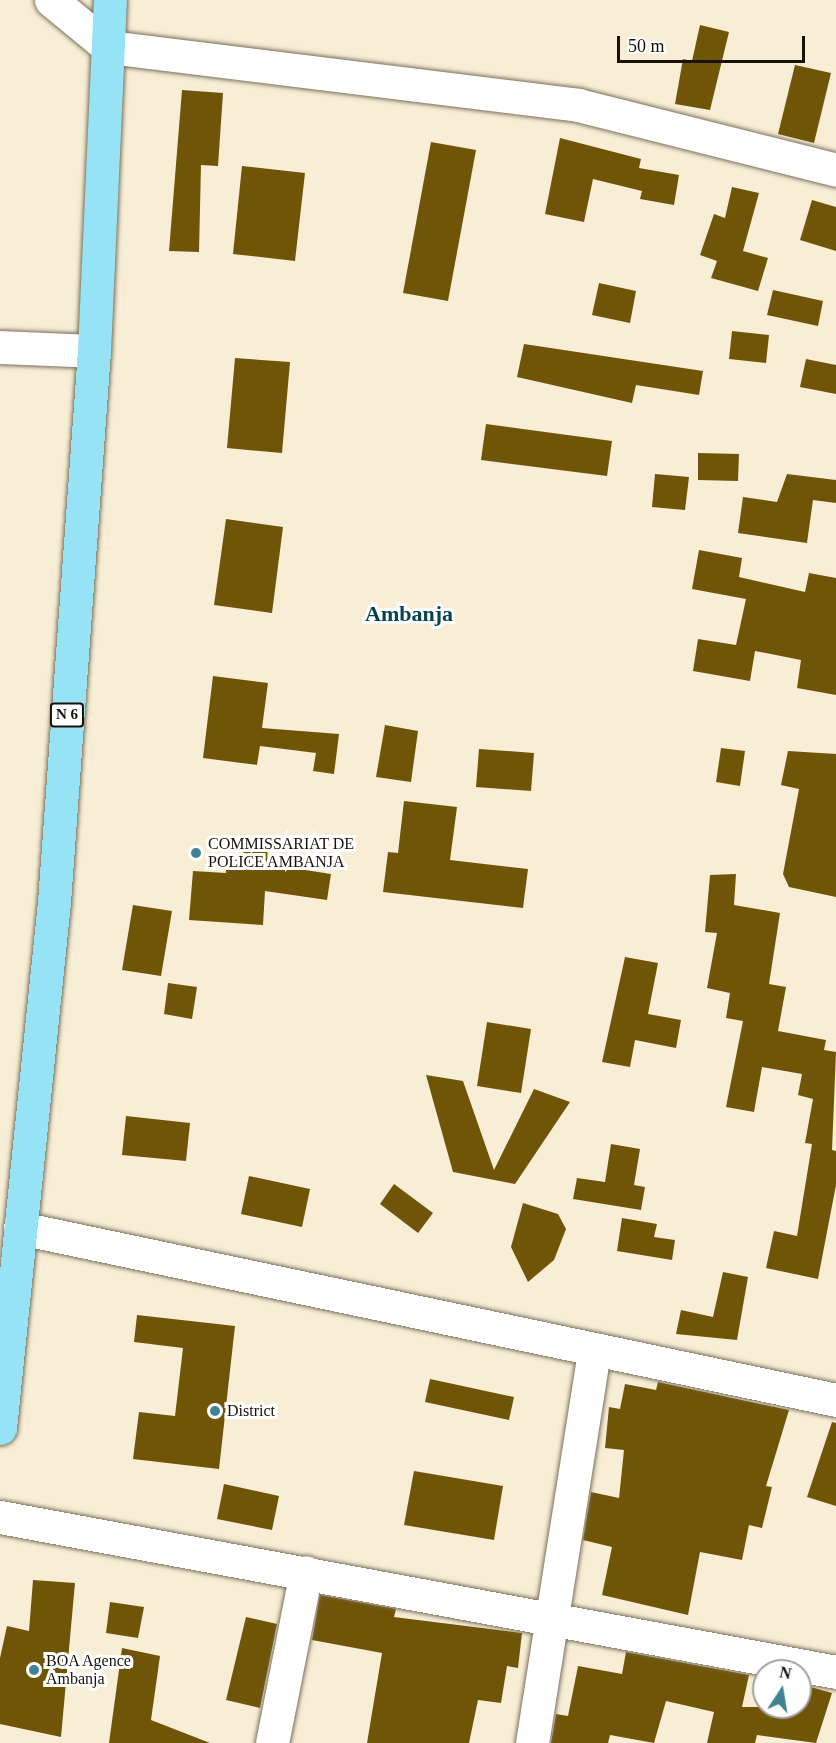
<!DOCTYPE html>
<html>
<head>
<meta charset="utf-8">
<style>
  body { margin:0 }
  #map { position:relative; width:836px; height:1743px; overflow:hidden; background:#f8eed6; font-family:"Times New Roman",serif }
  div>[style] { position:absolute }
  .building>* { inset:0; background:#705509 }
  .roads { filter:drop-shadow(0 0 2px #7a705c) drop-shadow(0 0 2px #7a705c) }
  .minor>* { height:33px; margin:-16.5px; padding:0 16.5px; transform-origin:16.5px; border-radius:16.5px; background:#fff }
  .major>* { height:33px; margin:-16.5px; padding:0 16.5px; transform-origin:16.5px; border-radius:16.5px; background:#95e3f4 }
  .dots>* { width:16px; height:16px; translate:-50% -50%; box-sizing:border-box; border:3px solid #fff; border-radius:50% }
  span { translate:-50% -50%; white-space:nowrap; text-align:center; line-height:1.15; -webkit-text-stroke:6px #fff; paint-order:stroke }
  .shield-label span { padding:2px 4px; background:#fff; border:2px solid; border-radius:4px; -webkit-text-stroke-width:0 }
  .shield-label { font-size:15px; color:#16120a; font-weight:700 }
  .poi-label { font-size:16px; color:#16120a }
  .left { translate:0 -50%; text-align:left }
  .district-label { font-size:22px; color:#074450; font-weight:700 }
  .north { position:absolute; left:752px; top:1659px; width:60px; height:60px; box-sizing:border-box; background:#fff; border:2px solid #a2a09d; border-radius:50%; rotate:12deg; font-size:16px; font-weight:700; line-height:24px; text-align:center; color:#16120a }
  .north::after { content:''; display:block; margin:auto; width:21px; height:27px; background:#3f8292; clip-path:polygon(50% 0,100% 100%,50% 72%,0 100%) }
  .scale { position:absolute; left:617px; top:36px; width:188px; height:27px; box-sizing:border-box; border:3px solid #16120a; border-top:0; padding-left:8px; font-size:18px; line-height:21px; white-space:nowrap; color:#16120a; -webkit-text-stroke:4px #fff; paint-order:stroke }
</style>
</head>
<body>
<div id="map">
  <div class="building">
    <i style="clip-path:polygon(700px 25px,729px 32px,710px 110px,675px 104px,683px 59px,692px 61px)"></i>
    <i style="clip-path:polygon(795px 65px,831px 73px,814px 143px,778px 134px)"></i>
    <i style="clip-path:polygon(182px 90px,223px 93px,218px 166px,201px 165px,199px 252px,169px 251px)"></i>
    <i style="clip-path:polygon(560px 138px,641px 159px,639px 168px,679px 175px,674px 205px,640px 199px,642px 191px,593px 179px,584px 222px,545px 214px)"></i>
    <i style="clip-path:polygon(431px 142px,476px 150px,448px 301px,403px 293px)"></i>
    <i style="clip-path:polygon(242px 166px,305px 173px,295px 261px,233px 254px)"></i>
    <i style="clip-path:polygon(732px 187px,759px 193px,743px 251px,768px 258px,758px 291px,711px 278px,717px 261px,700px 255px,714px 214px,725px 218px)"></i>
    <i style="clip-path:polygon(812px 200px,836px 207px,836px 251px,800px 240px)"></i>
    <i style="clip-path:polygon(599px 283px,636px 291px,630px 323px,592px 315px)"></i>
    <i style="clip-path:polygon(773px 290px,823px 301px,818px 326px,767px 315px)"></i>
    <i style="clip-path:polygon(732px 331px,769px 335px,766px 363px,729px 359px)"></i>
    <i style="clip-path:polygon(524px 344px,703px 371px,699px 395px,636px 385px,632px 403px,517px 377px)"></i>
    <i style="clip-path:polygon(235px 358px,290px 362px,282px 453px,227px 448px)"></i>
    <i style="clip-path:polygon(806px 359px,836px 365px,836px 394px,800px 387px)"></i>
    <i style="clip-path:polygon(486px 424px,612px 441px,607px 476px,481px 460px)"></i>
    <i style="clip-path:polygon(698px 453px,739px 454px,738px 481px,698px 480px)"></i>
    <i style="clip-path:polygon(655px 474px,689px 477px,685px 510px,652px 507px)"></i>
    <i style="clip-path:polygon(787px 474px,836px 480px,836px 503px,813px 500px,807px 543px,738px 533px,743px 497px,777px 502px)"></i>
    <i style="clip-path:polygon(226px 519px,283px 527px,272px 613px,214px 605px)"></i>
    <i style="clip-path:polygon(699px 550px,742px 558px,739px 577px,805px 592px,809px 573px,836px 578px,836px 695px,797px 688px,801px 660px,755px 651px,750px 681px,693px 671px,698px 639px,736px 645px,746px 599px,692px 589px)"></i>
    <i style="clip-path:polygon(213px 676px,268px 683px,262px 728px,339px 734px,334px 774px,313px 771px,316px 753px,260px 746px,257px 765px,203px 758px)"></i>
    <i style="clip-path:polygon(385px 725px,418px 731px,411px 782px,376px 777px)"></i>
    <i style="clip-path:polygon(721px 748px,745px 751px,740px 786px,716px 782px)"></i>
    <i style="clip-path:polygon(479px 749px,534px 753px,531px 791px,476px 787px)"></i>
    <i style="clip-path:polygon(788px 751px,836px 754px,836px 897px,789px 887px,783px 874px,799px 789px,781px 785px)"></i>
    <i style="clip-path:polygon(404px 801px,457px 807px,450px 860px,528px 869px,523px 908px,383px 892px,388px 852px,398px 853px)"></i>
    <i style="clip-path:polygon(244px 838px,268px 839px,267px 864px,331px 874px,327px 900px,265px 891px,263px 925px,189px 920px,193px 871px,226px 873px,227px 859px,243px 860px)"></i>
    <i style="clip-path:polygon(736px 874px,734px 905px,780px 913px,769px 984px,786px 987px,778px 1031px,826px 1040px,824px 1050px,836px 1052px,832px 1150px,836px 1151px,836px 1185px,818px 1279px,766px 1268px,774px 1231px,797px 1236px,812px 1144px,805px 1143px,813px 1099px,798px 1095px,802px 1074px,762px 1067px,754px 1112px,726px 1107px,743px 1021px,726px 1018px,730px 993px,707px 988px,717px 933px,705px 932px,710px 875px)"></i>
    <i style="clip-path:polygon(133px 905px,172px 911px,161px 976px,122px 970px)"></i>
    <i style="clip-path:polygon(625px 957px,658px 963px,648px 1014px,681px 1020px,676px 1048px,635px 1040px,630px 1067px,602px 1062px)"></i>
    <i style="clip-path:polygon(168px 983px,197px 987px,192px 1019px,164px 1014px)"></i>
    <i style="clip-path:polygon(487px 1022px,531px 1029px,521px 1093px,477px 1086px)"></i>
    <i style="clip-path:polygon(426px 1075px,463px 1081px,494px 1170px,534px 1089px,570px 1102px,515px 1184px,453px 1172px)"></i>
    <i style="clip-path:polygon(126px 1116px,190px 1123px,186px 1161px,122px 1155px)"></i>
    <i style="clip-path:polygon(611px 1144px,640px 1149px,634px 1185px,645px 1187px,641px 1210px,573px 1199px,577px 1178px,605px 1182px)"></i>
    <i style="clip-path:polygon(249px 1176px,310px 1189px,302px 1227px,241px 1214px)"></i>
    <i style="clip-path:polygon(394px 1184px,433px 1213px,418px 1233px,380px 1204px)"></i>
    <i style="clip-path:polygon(523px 1203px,558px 1214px,566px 1229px,554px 1260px,528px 1282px,511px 1247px)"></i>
    <i style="clip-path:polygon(622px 1218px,657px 1224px,654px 1237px,675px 1240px,672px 1260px,617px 1251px)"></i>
    <i style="clip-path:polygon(723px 1272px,748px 1277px,737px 1340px,676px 1334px,681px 1310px,713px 1317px)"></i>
    <i style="clip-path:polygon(137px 1315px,235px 1326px,219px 1469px,133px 1459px,139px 1412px,175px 1416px,183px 1348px,134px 1342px)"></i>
    <i style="clip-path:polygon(430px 1379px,514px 1397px,509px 1420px,425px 1402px)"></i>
    <i style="clip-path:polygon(658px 1382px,789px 1410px,766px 1486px,772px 1487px,762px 1528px,749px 1525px,742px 1560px,700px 1552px,688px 1615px,602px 1595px,612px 1547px,583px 1540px,591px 1492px,619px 1498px,624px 1450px,605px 1448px,609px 1407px,620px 1409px,625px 1384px,656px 1390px)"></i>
    <i style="clip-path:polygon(832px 1422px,836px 1423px,836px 1506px,807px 1497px)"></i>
    <i style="clip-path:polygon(414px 1471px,503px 1486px,494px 1540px,404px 1525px)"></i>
    <i style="clip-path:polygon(224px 1484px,279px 1496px,272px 1530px,217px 1519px)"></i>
    <i style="clip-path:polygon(33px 1580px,75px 1583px,61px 1737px,0 1724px,0 1658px,7px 1626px,29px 1631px)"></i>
    <i style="clip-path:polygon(320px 1595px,396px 1609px,394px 1617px,522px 1633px,518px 1668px,507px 1666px,501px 1703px,478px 1700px,469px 1743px,367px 1743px,382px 1653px,312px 1640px)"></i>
    <i style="clip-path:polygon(110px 1602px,144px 1607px,138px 1638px,106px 1633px)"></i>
    <i style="clip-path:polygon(246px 1617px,277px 1624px,260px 1708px,226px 1700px)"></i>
    <i style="clip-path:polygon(122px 1648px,160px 1656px,151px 1720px,210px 1743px,109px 1743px)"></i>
    <i style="clip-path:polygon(626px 1652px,749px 1675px,742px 1707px,805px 1707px,811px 1687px,832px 1693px,816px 1743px,757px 1735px,755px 1743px,707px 1743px,714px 1712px,666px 1701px,654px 1743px,610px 1735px,608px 1743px,551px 1743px,556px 1714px,568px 1716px,578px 1666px,622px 1674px)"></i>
  </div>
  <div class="roads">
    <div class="minor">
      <i style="left:51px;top:0;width:74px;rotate:39.5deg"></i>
      <i style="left:108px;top:47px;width:474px;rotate:7deg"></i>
      <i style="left:578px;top:105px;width:266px;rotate:14.1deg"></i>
      <i style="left:0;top:347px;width:94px;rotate:2.4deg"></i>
      <i style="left:20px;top:1228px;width:834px;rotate:11.9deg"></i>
      <i style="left:0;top:1517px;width:850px;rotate:10.5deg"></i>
      <i style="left:272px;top:1743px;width:174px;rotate:-78.8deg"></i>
      <i style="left:532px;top:1743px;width:396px;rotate:-81deg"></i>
    </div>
    <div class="major">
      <i style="left:0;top:1428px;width:529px;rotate:-84.14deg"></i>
      <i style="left:54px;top:902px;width:552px;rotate:-85.85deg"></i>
      <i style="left:94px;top:351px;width:351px;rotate:-87.4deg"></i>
    </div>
  </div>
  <div class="dots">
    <i style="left:196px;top:853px;background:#3f8292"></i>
    <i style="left:215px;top:1411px;background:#3f8292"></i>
    <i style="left:34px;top:1670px;background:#3f8292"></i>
  </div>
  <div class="shield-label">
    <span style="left:67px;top:715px">N 6</span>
  </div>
  <div class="poi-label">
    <span class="left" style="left:208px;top:853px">COMMISSARIAT DE<br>POLICE AMBANJA</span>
    <span class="left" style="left:227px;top:1411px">District</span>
    <span class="left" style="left:46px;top:1670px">BOA Agence<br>Ambanja</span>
  </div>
  <div class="district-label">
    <span style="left:409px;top:614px">Ambanja</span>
  </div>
  <div class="north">N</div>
  <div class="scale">50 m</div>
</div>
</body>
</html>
